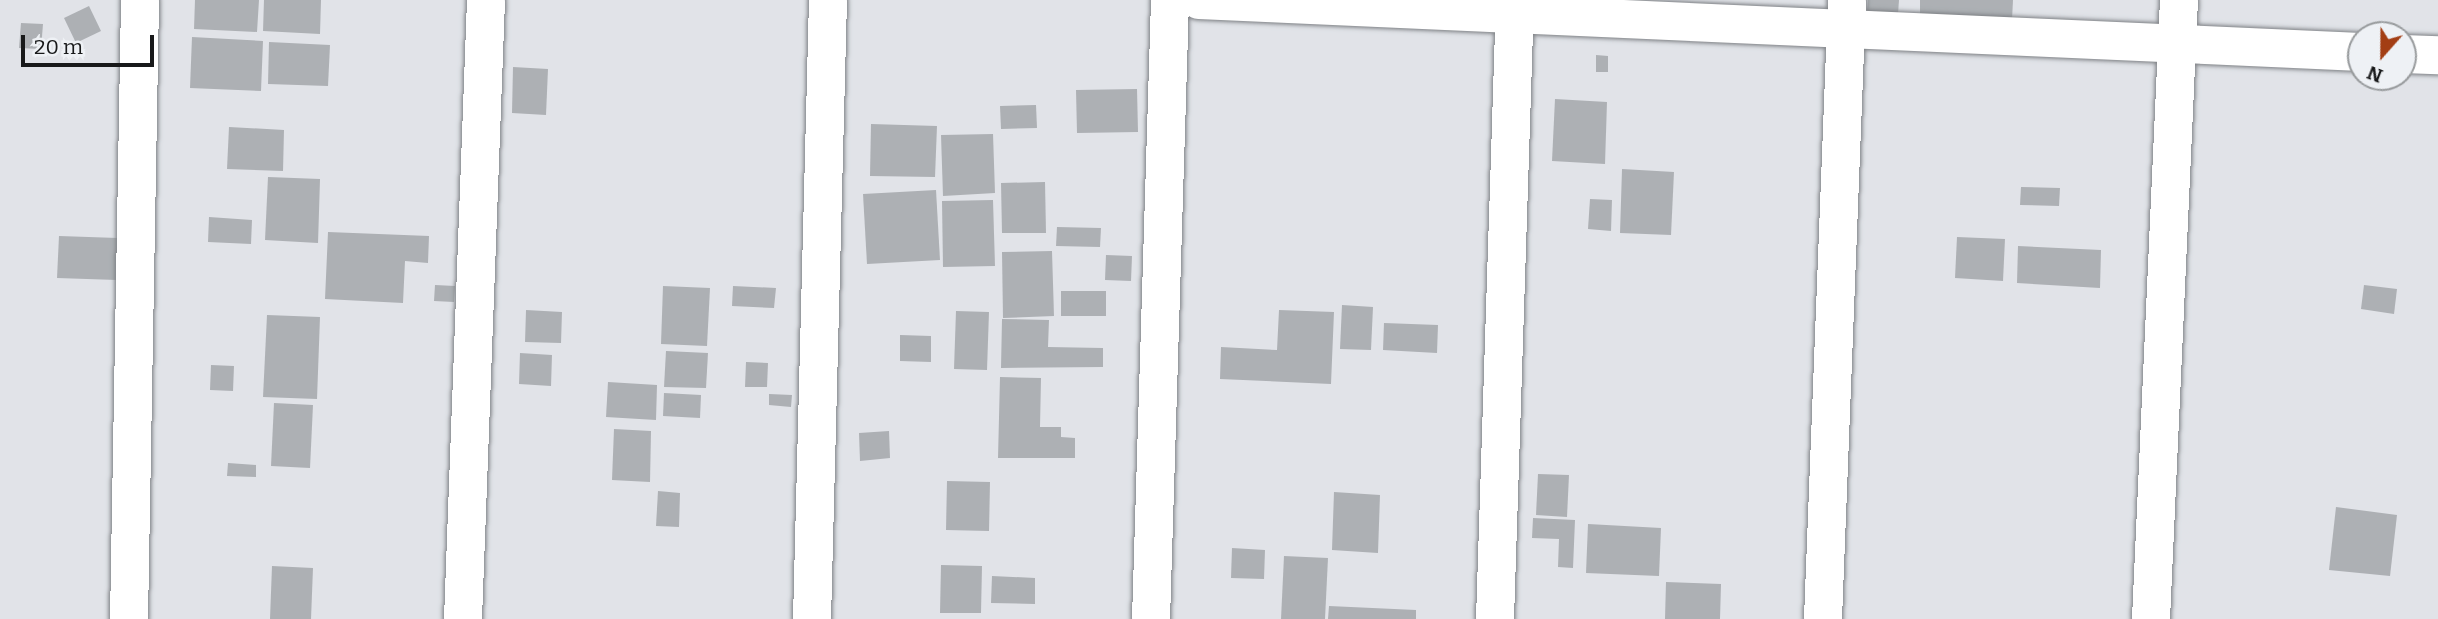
<!DOCTYPE html>
<html>
<head>
<meta charset="utf-8">
<style>
  body { margin:0 }
  #map { position:relative; width:2438px; height:619px; overflow:hidden; background:#e1e3e8; font-family:Bitter,serif }
  div>[style] { position:absolute }
  .building>* { inset:0; background:#adb0b4 }
  .roads { filter:drop-shadow(0 0 2px #7f8286) drop-shadow(0 0 2px #7f8286) }
  .minor>* { height:38px; margin:-19px; padding:0 19px; transform-origin:19px; border-radius:19px; background:#fff }
  span { translate:-50% -50%; white-space:nowrap; text-align:center; line-height:1.15; -webkit-text-stroke:5px #eef1f5; paint-order:stroke }
  .north { position:absolute; left:2347px; top:21px; width:70px; height:70px; box-sizing:border-box; background:#eef1f5; border:2px solid #989b9d; border-radius:50%; rotate:201deg; font-size:19px; font-weight:700; line-height:28px; text-align:center; color:#18191a }
  .north::after { content:''; display:block; margin:auto; width:24px; height:32px; background:#a33e14; clip-path:polygon(50% 0,100% 100%,50% 72%,0 100%) }
  .scale { position:absolute; left:21px; top:35px; width:133px; height:32px; box-sizing:border-box; border:4px solid #18191a; border-top:0; padding-left:9px; font-size:21px; line-height:24px; white-space:nowrap; color:#18191a; -webkit-text-stroke:5px #eef1f5; paint-order:stroke }
</style>
</head>
<body>
<div id="map">
  <div class="building">
    <i style="clip-path:polygon(195px 0,259px 0,257px 32px,194px 29px)"></i>
    <i style="clip-path:polygon(264px 0,321px 0,320px 34px,263px 31px)"></i>
    <i style="clip-path:polygon(1868px 0,1899px 0,1898px 14px,1867px 13px)"></i>
    <i style="clip-path:polygon(1920px 0,2013px 0,2012px 20px,1920px 16px)"></i>
    <i style="clip-path:polygon(89px 6px,101px 31px,76px 43px,64px 18px)"></i>
    <i style="clip-path:polygon(21px 23px,43px 24px,41px 49px,19px 48px)"></i>
    <i style="clip-path:polygon(192px 37px,263px 41px,261px 91px,190px 88px)"></i>
    <i style="clip-path:polygon(269px 42px,330px 45px,328px 86px,268px 84px)"></i>
    <i style="clip-path:polygon(1596px 55px,1608px 56px,1608px 72px,1596px 72px)"></i>
    <i style="clip-path:polygon(513px 67px,548px 69px,546px 115px,512px 113px)"></i>
    <i style="clip-path:polygon(1137px 89px,1138px 132px,1077px 133px,1076px 90px)"></i>
    <i style="clip-path:polygon(1555px 99px,1607px 102px,1605px 164px,1552px 161px)"></i>
    <i style="clip-path:polygon(1036px 105px,1037px 128px,1001px 129px,1000px 106px)"></i>
    <i style="clip-path:polygon(871px 124px,937px 126px,935px 177px,870px 176px)"></i>
    <i style="clip-path:polygon(229px 127px,284px 130px,283px 171px,227px 169px)"></i>
    <i style="clip-path:polygon(993px 134px,995px 193px,943px 196px,941px 135px)"></i>
    <i style="clip-path:polygon(1622px 169px,1674px 172px,1671px 235px,1620px 233px)"></i>
    <i style="clip-path:polygon(268px 177px,320px 179px,318px 243px,265px 240px)"></i>
    <i style="clip-path:polygon(1045px 182px,1046px 233px,1002px 233px,1001px 183px)"></i>
    <i style="clip-path:polygon(2021px 187px,2060px 188px,2059px 206px,2020px 205px)"></i>
    <i style="clip-path:polygon(936px 190px,940px 260px,867px 264px,863px 194px)"></i>
    <i style="clip-path:polygon(1590px 199px,1612px 200px,1611px 231px,1588px 229px)"></i>
    <i style="clip-path:polygon(993px 200px,995px 266px,943px 267px,942px 201px)"></i>
    <i style="clip-path:polygon(209px 217px,252px 220px,251px 244px,208px 242px)"></i>
    <i style="clip-path:polygon(1057px 227px,1101px 228px,1100px 247px,1056px 246px)"></i>
    <i style="clip-path:polygon(328px 232px,429px 236px,428px 263px,405px 261px,403px 303px,325px 299px)"></i>
    <i style="clip-path:polygon(59px 236px,118px 238px,117px 280px,57px 278px)"></i>
    <i style="clip-path:polygon(1957px 237px,2005px 239px,2003px 281px,1955px 278px)"></i>
    <i style="clip-path:polygon(2018px 246px,2101px 250px,2100px 288px,2017px 283px)"></i>
    <i style="clip-path:polygon(1052px 251px,1054px 316px,1003px 318px,1002px 252px)"></i>
    <i style="clip-path:polygon(1106px 255px,1132px 256px,1131px 281px,1105px 280px)"></i>
    <i style="clip-path:polygon(435px 285px,455px 286px,454px 302px,434px 301px)"></i>
    <i style="clip-path:polygon(2364px 285px,2397px 289px,2394px 314px,2361px 309px)"></i>
    <i style="clip-path:polygon(663px 286px,710px 288px,707px 346px,661px 344px)"></i>
    <i style="clip-path:polygon(733px 286px,776px 288px,774px 308px,732px 306px)"></i>
    <i style="clip-path:polygon(1061px 291px,1106px 291px,1106px 316px,1061px 316px)"></i>
    <i style="clip-path:polygon(1342px 305px,1373px 307px,1371px 350px,1340px 349px)"></i>
    <i style="clip-path:polygon(526px 310px,562px 312px,561px 343px,525px 342px)"></i>
    <i style="clip-path:polygon(1279px 310px,1334px 312px,1331px 384px,1220px 379px,1221px 347px,1277px 350px)"></i>
    <i style="clip-path:polygon(956px 311px,989px 312px,987px 370px,954px 369px)"></i>
    <i style="clip-path:polygon(267px 315px,320px 317px,317px 399px,263px 397px)"></i>
    <i style="clip-path:polygon(1002px 319px,1049px 320px,1048px 347px,1103px 348px,1103px 367px,1001px 368px)"></i>
    <i style="clip-path:polygon(1384px 323px,1438px 325px,1437px 353px,1383px 350px)"></i>
    <i style="clip-path:polygon(900px 335px,931px 336px,931px 362px,900px 361px)"></i>
    <i style="clip-path:polygon(666px 351px,708px 353px,706px 388px,664px 387px)"></i>
    <i style="clip-path:polygon(520px 353px,552px 355px,551px 386px,519px 384px)"></i>
    <i style="clip-path:polygon(746px 362px,768px 363px,767px 387px,745px 387px)"></i>
    <i style="clip-path:polygon(211px 365px,234px 366px,233px 391px,210px 390px)"></i>
    <i style="clip-path:polygon(1000px 377px,1041px 378px,1040px 427px,1061px 427px,1061px 437px,1075px 438px,1075px 458px,998px 458px)"></i>
    <i style="clip-path:polygon(608px 382px,657px 385px,656px 420px,606px 417px)"></i>
    <i style="clip-path:polygon(664px 393px,701px 395px,700px 418px,663px 416px)"></i>
    <i style="clip-path:polygon(769px 394px,792px 395px,791px 407px,769px 405px)"></i>
    <i style="clip-path:polygon(274px 403px,313px 405px,310px 468px,271px 466px)"></i>
    <i style="clip-path:polygon(614px 429px,651px 431px,650px 482px,612px 480px)"></i>
    <i style="clip-path:polygon(889px 431px,890px 458px,860px 461px,859px 433px)"></i>
    <i style="clip-path:polygon(228px 463px,256px 465px,256px 477px,227px 476px)"></i>
    <i style="clip-path:polygon(1538px 474px,1569px 475px,1567px 517px,1536px 515px)"></i>
    <i style="clip-path:polygon(947px 481px,990px 482px,989px 531px,946px 530px)"></i>
    <i style="clip-path:polygon(658px 491px,680px 493px,679px 527px,656px 526px)"></i>
    <i style="clip-path:polygon(1334px 492px,1380px 495px,1378px 553px,1332px 550px)"></i>
    <i style="clip-path:polygon(2336px 507px,2397px 515px,2390px 576px,2329px 570px)"></i>
    <i style="clip-path:polygon(1533px 518px,1575px 520px,1573px 568px,1558px 567px,1559px 539px,1532px 538px)"></i>
    <i style="clip-path:polygon(1588px 524px,1661px 528px,1659px 576px,1586px 573px)"></i>
    <i style="clip-path:polygon(1232px 548px,1265px 550px,1264px 579px,1231px 578px)"></i>
    <i style="clip-path:polygon(1284px 556px,1328px 558px,1325px 619px,1281px 619px)"></i>
    <i style="clip-path:polygon(941px 565px,982px 566px,981px 613px,940px 613px)"></i>
    <i style="clip-path:polygon(272px 566px,313px 568px,311px 619px,270px 619px)"></i>
    <i style="clip-path:polygon(992px 576px,1035px 578px,1035px 604px,991px 603px)"></i>
    <i style="clip-path:polygon(1666px 582px,1721px 584px,1720px 619px,1665px 619px)"></i>
    <i style="clip-path:polygon(1329px 606px,1416px 610px,1416px 619px,1328px 619px)"></i>
  </div>
  <div class="roads">
    <div class="minor">
      <i style="left:1199px;top:0;width:1163px;rotate:2.56deg"></i>
      <i style="left:2403px;top:54px;width:35px;rotate:2deg"></i>
      <i style="left:129px;top:619px;width:619px;rotate:-88.98deg"></i>
      <i style="left:463px;top:619px;width:619px;rotate:-87.87deg"></i>
      <i style="left:812px;top:619px;width:619px;rotate:-88.52deg"></i>
      <i style="left:1151px;top:619px;width:619px;rotate:-88.24deg"></i>
      <i style="left:1495px;top:619px;width:619px;rotate:-88.15deg"></i>
      <i style="left:1823px;top:619px;width:619px;rotate:-87.78deg"></i>
      <i style="left:2151px;top:619px;width:620px;rotate:-87.41deg"></i>
    </div>
  </div>
  <div class="north">N</div>
  <div class="scale">20 m</div>
</div>
</body>
</html>
